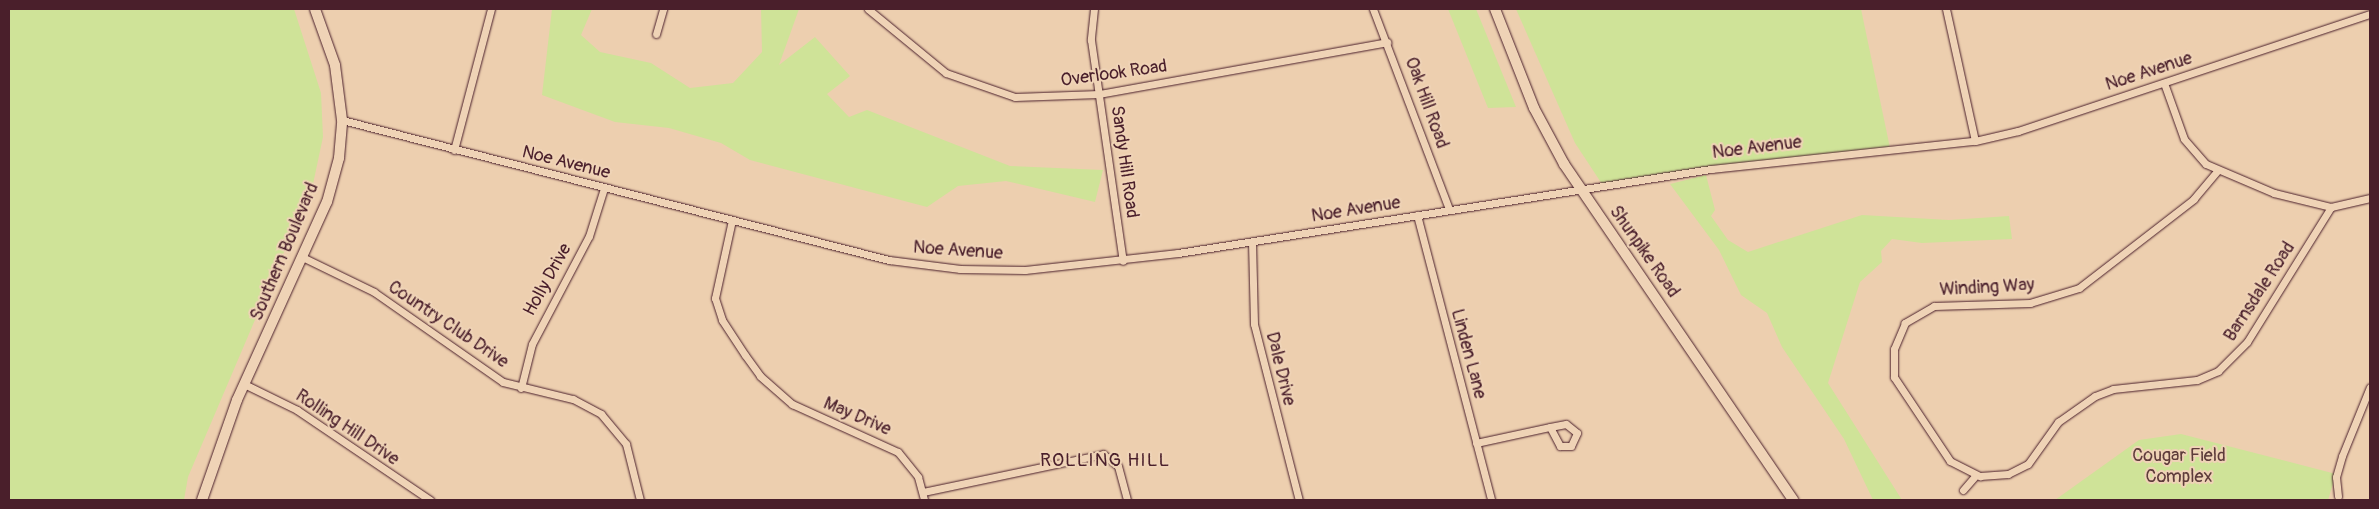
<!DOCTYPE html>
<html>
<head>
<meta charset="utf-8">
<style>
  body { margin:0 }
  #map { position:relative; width:2379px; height:509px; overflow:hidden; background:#edcfaf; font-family:Pangolin,sans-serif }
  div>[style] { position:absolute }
  .green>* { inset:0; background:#cfe398 }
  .roads { filter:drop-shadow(0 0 1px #4a1f2b) drop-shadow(0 0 1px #4a1f2b) }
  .minor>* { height:7px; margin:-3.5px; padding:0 3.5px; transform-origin:3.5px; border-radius:3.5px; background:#efd3b6 }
  .secondary>* { height:10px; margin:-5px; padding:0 5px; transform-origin:5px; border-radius:5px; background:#efd3b6 }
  span { translate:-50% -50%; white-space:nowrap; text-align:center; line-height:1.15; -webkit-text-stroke:4px #efd3b6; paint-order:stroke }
  .street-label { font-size:18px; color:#4a1f2b }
  .park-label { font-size:18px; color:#5e3c3b }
  .neighbourhood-label { font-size:19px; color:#4a1f2b; letter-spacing:1px }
  .frame { position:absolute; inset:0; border:10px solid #4a1f2b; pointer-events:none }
</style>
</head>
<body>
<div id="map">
  <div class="green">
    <i style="clip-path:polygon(9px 9px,294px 9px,321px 93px,323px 137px,313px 184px,188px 477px,184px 500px,9px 500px)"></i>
    <i style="clip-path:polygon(552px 9px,592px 9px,581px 35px,600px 52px,651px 63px,690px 88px,733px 83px,762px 52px,761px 9px,799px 9px,779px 65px,815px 37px,850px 76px,827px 94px,849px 117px,867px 110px,1010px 166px,1103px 170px,1095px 202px,1006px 181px,958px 186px,927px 207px,750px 160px,721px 143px,669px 128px,615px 122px,542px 95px)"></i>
    <i style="clip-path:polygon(1448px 9px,1476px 9px,1516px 107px,1488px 108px)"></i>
    <i style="clip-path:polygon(1516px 9px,1861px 9px,1890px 148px,1602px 184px,1575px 143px)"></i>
    <i style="clip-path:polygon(1706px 175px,1715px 210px,1711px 216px,1728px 240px,1748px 252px,1862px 215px,1949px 220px,2009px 216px,2012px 239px,1922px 243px,1892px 239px,1881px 251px,1882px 262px,1860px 282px,1828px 383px,1902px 500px,1873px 500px,1844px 439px,1782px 347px,1767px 313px,1741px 295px,1719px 250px,1670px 184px)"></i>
    <i style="clip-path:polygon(2181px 434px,2336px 474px,2328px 500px,2055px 500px,2139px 440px)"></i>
  </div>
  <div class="roads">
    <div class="minor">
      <i style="left:868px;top:9px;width:101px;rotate:39.4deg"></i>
      <i style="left:946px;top:73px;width:73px;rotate:19.2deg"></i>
      <i style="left:1015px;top:97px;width:84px;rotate:-2deg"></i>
      <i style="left:1099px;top:94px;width:293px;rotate:-10.2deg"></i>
      <i style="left:1094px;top:9px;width:31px;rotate:96deg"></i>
      <i style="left:1091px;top:40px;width:223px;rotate:81.8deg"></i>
      <i style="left:1373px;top:9px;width:214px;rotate:69.2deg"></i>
      <i style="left:1946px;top:9px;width:135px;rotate:77.6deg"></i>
      <i style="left:656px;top:34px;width:26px;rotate:-74deg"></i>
      <i style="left:2164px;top:83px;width:59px;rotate:70.3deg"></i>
      <i style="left:2184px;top:139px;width:33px;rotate:49deg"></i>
      <i style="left:2206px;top:164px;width:74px;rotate:23.1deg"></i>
      <i style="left:2274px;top:193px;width:59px;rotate:13.8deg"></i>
      <i style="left:342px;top:120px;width:565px;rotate:14.36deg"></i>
      <i style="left:889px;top:260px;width:72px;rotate:7.2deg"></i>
      <i style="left:960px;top:269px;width:65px;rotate:0.9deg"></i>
      <i style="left:1025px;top:270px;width:154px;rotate:-6.3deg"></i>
      <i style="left:1178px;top:253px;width:540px;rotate:-8.96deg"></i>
      <i style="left:1711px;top:169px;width:265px;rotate:-6.1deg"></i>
      <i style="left:1975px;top:141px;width:44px;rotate:-13.1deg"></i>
      <i style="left:2018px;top:131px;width:371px;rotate:-18.4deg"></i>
      <i style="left:454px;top:150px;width:146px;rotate:-75.3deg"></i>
      <i style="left:2218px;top:170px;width:38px;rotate:130deg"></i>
      <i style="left:2194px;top:199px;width:145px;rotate:142.3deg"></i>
      <i style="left:2079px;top:288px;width:51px;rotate:163deg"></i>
      <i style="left:2030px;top:303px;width:96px;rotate:178.2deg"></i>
      <i style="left:1934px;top:306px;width:34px;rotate:150deg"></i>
      <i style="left:1905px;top:323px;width:28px;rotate:113deg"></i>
      <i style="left:1894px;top:349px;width:28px;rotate:90deg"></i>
      <i style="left:1894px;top:377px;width:101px;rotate:56.3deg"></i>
      <i style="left:1950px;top:461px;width:34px;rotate:27deg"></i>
      <i style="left:1980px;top:476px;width:28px;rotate:-4deg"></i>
      <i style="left:2008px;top:474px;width:22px;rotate:-27deg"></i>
      <i style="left:2028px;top:464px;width:52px;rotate:-54.5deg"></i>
      <i style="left:2058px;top:422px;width:45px;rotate:-35.1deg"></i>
      <i style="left:2095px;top:396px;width:19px;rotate:-21deg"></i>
      <i style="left:2113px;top:389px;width:84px;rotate:-6.1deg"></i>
      <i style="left:2197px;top:380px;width:23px;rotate:-23deg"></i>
      <i style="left:2218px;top:371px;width:41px;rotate:-45deg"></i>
      <i style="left:2247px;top:342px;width:159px;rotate:-58.1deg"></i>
      <i style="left:2331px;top:207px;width:40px;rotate:-13deg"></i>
      <i style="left:1417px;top:215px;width:294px;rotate:75.4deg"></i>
      <i style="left:732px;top:220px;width:80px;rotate:102.3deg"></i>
      <i style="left:715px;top:298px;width:23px;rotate:72deg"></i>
      <i style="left:722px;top:320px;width:42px;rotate:56.7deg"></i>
      <i style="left:745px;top:355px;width:26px;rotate:54deg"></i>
      <i style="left:760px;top:376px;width:43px;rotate:41.2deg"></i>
      <i style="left:792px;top:404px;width:116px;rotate:24.4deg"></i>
      <i style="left:898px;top:452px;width:32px;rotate:51deg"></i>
      <i style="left:918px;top:477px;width:24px;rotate:75deg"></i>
      <i style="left:1252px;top:242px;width:82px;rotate:88.6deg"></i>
      <i style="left:1254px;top:324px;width:182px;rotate:75.7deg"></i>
      <i style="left:302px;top:257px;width:80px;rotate:25.9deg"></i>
      <i style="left:374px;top:292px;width:157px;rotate:34.9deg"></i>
      <i style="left:503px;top:382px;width:72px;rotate:13.7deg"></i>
      <i style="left:573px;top:399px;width:32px;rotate:28deg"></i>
      <i style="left:601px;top:414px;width:39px;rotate:50deg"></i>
      <i style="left:626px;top:444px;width:58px;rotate:76deg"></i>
      <i style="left:244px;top:384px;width:59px;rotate:26.1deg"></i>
      <i style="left:297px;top:410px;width:161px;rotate:34.1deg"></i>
      <i style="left:521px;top:388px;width:45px;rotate:-76deg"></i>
      <i style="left:532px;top:344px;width:122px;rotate:-62.2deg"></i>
      <i style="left:589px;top:236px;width:50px;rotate:-72.6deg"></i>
      <i style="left:1566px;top:424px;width:14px;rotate:39deg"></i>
      <i style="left:1577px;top:433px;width:14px;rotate:115deg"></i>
      <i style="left:1571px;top:446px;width:11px;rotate:180deg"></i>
      <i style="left:1560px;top:446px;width:21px;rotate:-118deg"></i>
      <i style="left:1550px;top:427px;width:16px;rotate:-11deg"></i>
      <i style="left:1476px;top:443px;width:76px;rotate:-12.2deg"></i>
      <i style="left:1963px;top:490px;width:20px;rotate:-49deg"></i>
      <i style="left:923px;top:492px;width:184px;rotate:-11.9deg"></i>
      <i style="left:1103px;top:454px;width:19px;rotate:39deg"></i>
      <i style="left:1118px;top:466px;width:35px;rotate:75deg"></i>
      <i style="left:2338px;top:496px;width:19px;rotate:-96deg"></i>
      <i style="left:2336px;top:477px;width:22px;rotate:-74deg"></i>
      <i style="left:2342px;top:456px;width:74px;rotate:-67.9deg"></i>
    </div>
    <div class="secondary">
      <i style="left:1495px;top:9px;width:106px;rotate:68.5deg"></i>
      <i style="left:1534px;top:108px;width:64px;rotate:61.8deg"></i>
      <i style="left:1564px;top:164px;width:407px;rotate:55.7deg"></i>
      <i style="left:202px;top:500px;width:106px;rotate:-70.7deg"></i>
      <i style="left:237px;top:400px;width:217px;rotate:-65.6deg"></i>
      <i style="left:327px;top:202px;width:46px;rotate:-74.7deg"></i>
      <i style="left:339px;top:158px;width:38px;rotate:-85deg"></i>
      <i style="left:342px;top:120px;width:55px;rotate:-97.3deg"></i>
      <i style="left:335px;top:65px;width:59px;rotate:-109.7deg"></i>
    </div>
  </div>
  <div class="street-label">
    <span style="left:2149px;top:72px;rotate:-18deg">Noe Avenue</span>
    <span style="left:1114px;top:74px;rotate:-8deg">Overlook Road</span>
    <span style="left:1426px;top:103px;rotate:70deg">Oak Hill Road</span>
    <span style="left:1757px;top:148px;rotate:-7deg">Noe Avenue</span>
    <span style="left:1124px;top:162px;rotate:82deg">Sandy Hill Road</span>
    <span style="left:566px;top:163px;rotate:14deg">Noe Avenue</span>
    <span style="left:1356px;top:210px;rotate:-9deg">Noe Avenue</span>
    <span style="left:958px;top:251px;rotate:4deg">Noe Avenue</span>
    <span style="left:285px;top:252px;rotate:-67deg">Southern Boulevard</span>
    <span style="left:1644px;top:252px;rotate:55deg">Shunpike Road</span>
    <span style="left:548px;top:280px;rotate:-61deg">Holly Drive</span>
    <span style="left:1987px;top:288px;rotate:-3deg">Winding Way</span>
    <span style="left:2260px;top:292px;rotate:-57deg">Barnsdale Road</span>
    <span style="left:448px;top:325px;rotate:34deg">Country Club Drive</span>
    <span style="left:1468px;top:354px;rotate:75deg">Linden Lane</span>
    <span style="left:1280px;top:369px;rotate:76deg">Dale Drive</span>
    <span style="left:857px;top:417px;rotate:23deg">May Drive</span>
    <span style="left:347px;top:428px;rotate:34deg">Rolling Hill Drive</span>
  </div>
  <div class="park-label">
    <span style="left:2179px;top:467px">Cougar Field<br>Complex</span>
  </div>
  <div class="neighbourhood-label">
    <span style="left:1105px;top:461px">ROLLING HILL</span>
  </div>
  <div class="frame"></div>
</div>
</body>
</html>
